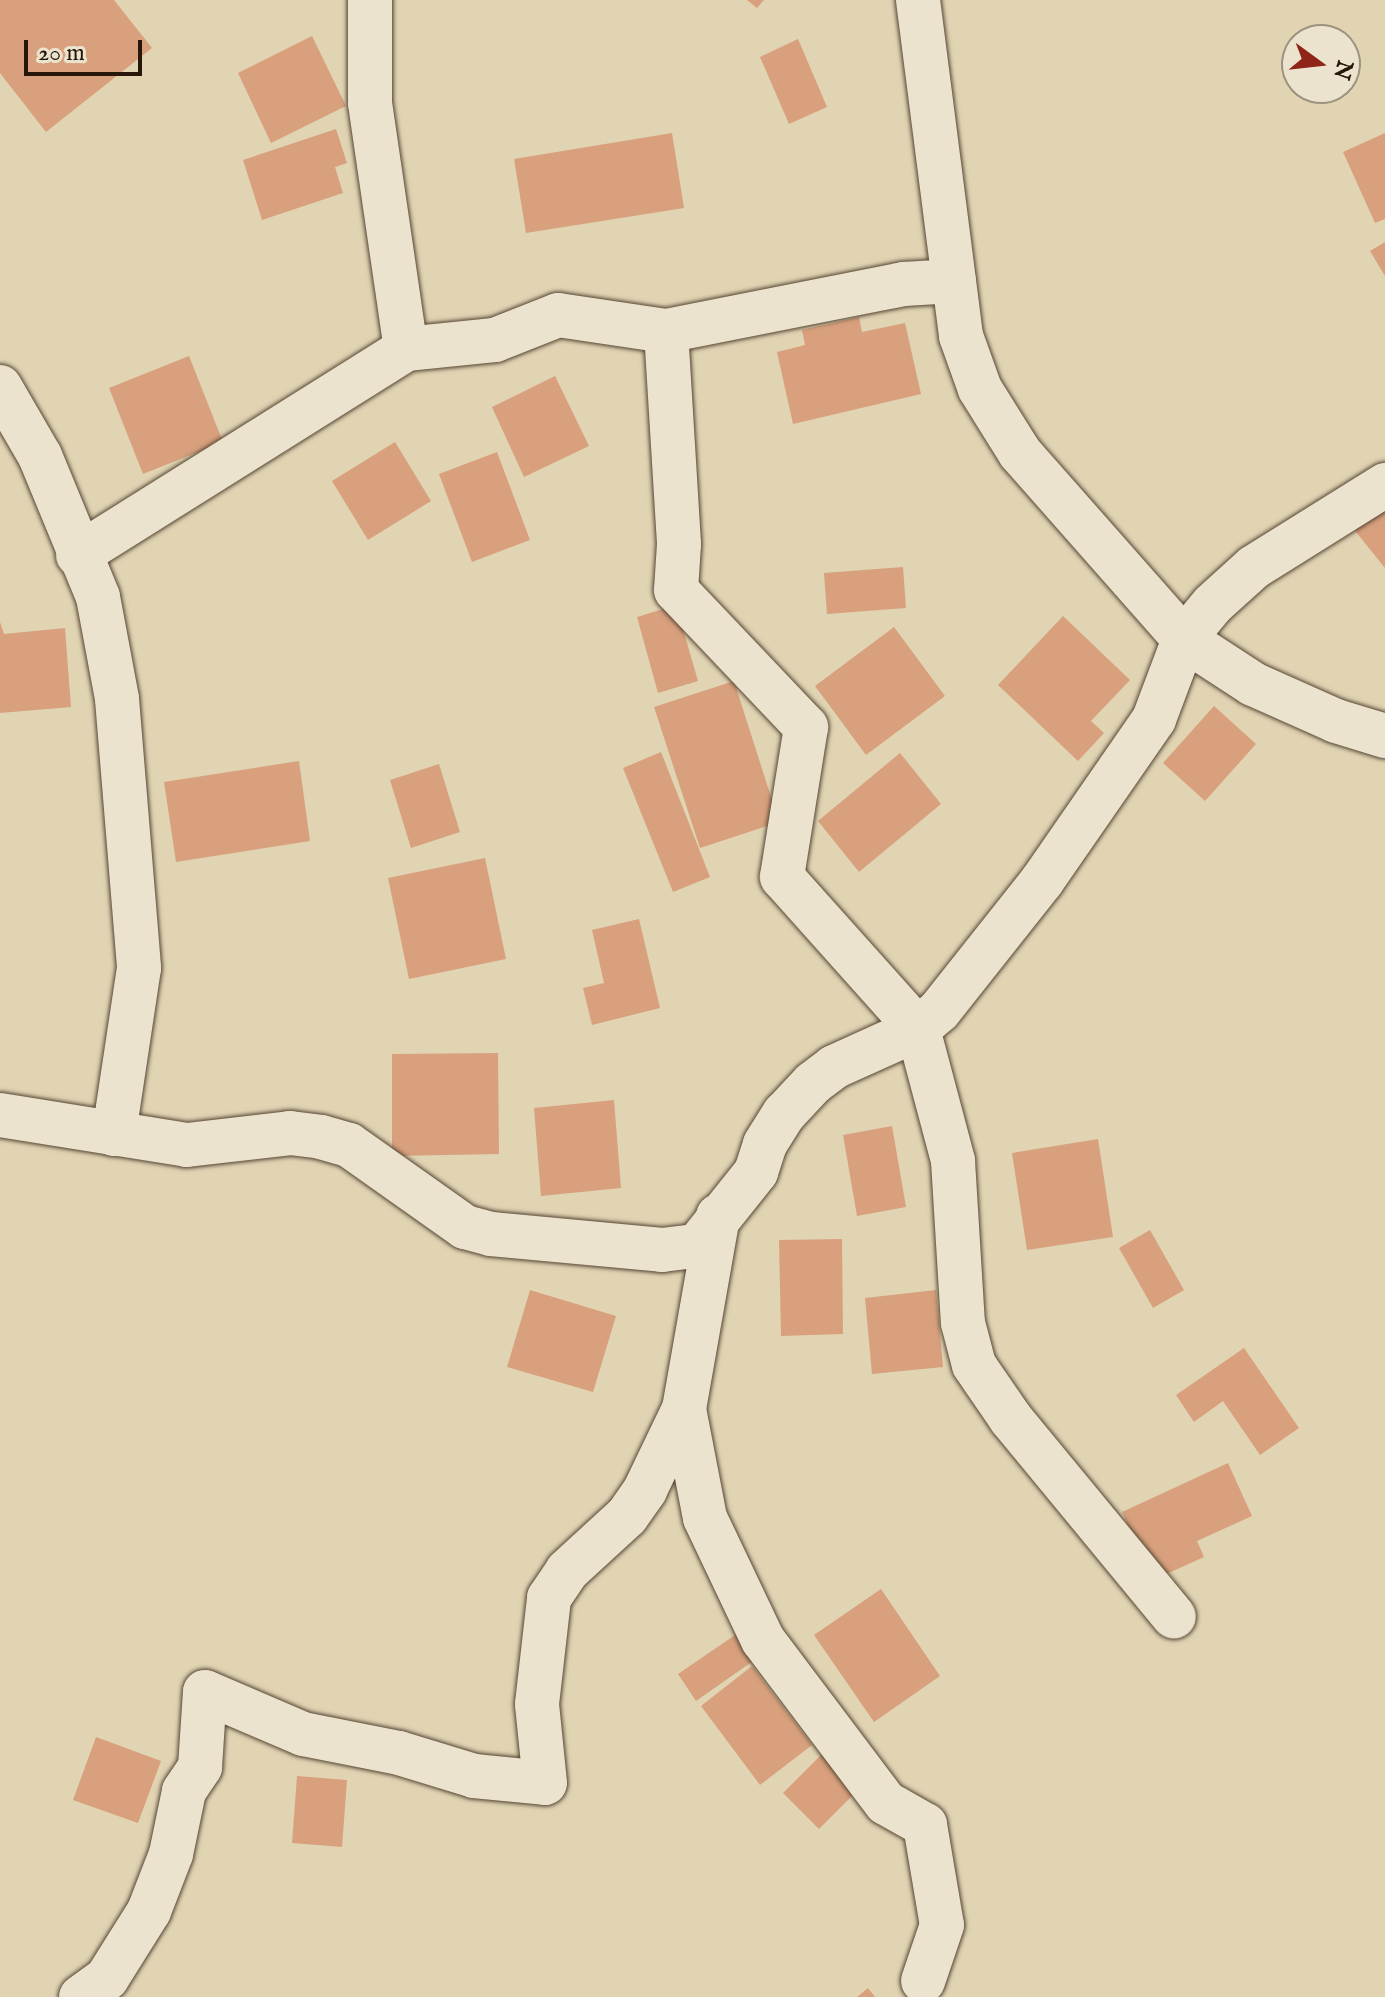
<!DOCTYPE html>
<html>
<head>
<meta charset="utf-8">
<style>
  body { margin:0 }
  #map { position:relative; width:1385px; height:1997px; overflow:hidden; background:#e1d4b3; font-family:"IM FELL English",serif }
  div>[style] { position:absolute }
  .building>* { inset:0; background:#d8a07d }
  .roads { filter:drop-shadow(0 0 2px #554634) drop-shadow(0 0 2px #554634) }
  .minor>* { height:44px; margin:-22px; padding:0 22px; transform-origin:22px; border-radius:22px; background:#ece3ce }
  span { translate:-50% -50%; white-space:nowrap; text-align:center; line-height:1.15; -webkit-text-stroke:8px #ece3ce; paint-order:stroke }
  .north { position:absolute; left:1281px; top:24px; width:80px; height:80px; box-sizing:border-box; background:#ece3ce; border:2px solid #9d9180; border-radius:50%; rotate:105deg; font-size:22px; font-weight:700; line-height:32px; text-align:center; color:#26170a }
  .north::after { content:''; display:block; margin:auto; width:28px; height:36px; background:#8f2418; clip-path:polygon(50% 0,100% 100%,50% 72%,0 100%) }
  .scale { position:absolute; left:24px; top:40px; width:118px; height:36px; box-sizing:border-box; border:4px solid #26170a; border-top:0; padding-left:10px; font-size:24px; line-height:28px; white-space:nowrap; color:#26170a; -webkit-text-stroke:6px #ece3ce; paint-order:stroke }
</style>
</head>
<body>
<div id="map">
  <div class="building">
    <i style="clip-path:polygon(0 0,114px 0,152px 48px,46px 132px,0 73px)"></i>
    <i style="clip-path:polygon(747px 0,764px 0,757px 8px)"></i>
    <i style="clip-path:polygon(312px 36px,346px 106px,271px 143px,238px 73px)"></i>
    <i style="clip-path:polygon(798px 39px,827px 107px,789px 124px,760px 57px)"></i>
    <i style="clip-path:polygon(336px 129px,347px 163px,335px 167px,343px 193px,262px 220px,243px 160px)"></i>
    <i style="clip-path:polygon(672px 133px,684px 208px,526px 233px,514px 159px)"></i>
    <i style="clip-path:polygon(1385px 133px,1385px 219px,1375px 223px,1343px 152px)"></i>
    <i style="clip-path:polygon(1385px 242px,1385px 276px,1370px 251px)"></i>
    <i style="clip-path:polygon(859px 317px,862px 332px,905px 323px,921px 394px,793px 424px,777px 352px,805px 345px,802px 330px)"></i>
    <i style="clip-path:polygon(189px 356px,223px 442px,143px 474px,109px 388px)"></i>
    <i style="clip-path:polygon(555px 376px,589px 446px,524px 477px,492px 407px)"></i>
    <i style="clip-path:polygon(395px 442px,431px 501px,368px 540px,332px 481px)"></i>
    <i style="clip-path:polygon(497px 452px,530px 540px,472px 562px,439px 474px)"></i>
    <i style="clip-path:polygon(1385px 500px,1385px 568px,1352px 527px)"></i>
    <i style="clip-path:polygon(903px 567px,906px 608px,827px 614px,824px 573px)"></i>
    <i style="clip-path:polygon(676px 605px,698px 681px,658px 693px,637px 617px)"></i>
    <i style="clip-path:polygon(1063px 616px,1130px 680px,1091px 721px,1104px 733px,1078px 761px,998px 685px)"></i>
    <i style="clip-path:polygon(0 622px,4px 634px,65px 628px,71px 707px,0 713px)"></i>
    <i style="clip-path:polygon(894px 627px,945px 696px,866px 755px,815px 686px)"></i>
    <i style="clip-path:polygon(734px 681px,779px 822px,700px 848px,654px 707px)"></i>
    <i style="clip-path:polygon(1214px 706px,1256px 744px,1205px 801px,1163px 763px)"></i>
    <i style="clip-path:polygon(661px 752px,710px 877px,673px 892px,623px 768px)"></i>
    <i style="clip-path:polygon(900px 753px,941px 804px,859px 872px,818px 821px)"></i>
    <i style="clip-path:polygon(299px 761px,310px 841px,176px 862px,164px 782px)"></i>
    <i style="clip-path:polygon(439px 764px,460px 832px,411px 848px,390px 780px)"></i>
    <i style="clip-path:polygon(485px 858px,506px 959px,409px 979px,388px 878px)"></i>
    <i style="clip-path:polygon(639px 919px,660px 1008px,592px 1025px,583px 988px,604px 983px,592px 930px)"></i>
    <i style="clip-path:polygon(498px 1053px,499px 1154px,392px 1156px,392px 1054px)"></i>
    <i style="clip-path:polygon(614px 1100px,621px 1188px,541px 1196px,534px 1108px)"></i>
    <i style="clip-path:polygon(892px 1126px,906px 1207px,857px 1216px,843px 1135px)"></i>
    <i style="clip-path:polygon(1098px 1139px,1113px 1237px,1027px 1250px,1012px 1153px)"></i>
    <i style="clip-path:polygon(1150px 1230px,1184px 1290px,1153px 1308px,1119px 1248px)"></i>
    <i style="clip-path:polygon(842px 1239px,843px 1334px,781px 1336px,779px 1240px)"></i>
    <i style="clip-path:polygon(530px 1290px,616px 1316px,593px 1392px,507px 1367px)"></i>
    <i style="clip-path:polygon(936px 1290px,943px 1367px,872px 1374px,865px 1298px)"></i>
    <i style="clip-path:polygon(1244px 1348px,1299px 1428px,1260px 1455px,1223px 1401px,1194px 1422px,1176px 1395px)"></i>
    <i style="clip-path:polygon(1228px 1463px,1252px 1516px,1197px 1541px,1204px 1557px,1153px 1580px,1122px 1512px)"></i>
    <i style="clip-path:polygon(881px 1589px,940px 1676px,874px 1722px,814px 1635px)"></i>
    <i style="clip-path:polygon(738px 1633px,756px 1659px,696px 1701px,678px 1674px)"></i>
    <i style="clip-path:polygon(752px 1666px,812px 1745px,760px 1785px,701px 1706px)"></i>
    <i style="clip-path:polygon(96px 1737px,161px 1761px,138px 1823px,73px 1800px)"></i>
    <i style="clip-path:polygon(825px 1751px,861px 1787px,819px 1829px,783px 1793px)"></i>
    <i style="clip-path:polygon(297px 1776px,347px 1780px,342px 1847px,292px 1843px)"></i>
    <i style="clip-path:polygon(868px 1988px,875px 1997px,857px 1997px)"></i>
  </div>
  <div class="roads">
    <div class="minor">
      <i style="left:370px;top:0;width:103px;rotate:90deg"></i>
      <i style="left:370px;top:103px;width:249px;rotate:81.7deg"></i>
      <i style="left:918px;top:0;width:339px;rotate:82.7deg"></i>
      <i style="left:961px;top:336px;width:56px;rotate:70.3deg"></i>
      <i style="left:980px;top:389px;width:75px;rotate:58deg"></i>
      <i style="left:1020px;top:453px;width:248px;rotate:48.6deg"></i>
      <i style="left:1184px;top:639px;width:82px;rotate:33.1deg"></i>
      <i style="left:1253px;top:684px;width:91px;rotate:24deg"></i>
      <i style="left:1336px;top:721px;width:51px;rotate:17deg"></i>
      <i style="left:666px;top:331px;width:213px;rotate:86.5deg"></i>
      <i style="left:679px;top:544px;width:46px;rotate:93.7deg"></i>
      <i style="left:676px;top:590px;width:189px;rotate:46.5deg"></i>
      <i style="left:806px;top:727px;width:152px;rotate:99.1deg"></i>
      <i style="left:782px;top:877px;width:204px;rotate:48.2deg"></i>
      <i style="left:918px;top:1029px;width:137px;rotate:75.1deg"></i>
      <i style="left:953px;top:1161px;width:162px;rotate:86.5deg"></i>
      <i style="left:963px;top:1323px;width:43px;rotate:75.3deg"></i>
      <i style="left:974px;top:1365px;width:65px;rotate:55.6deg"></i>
      <i style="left:1011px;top:1419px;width:256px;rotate:50.5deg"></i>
      <i style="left:0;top:387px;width:80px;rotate:59.9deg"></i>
      <i style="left:40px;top:456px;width:152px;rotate:67.6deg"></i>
      <i style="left:98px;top:597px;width:104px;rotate:79.4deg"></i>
      <i style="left:117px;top:699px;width:270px;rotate:85.3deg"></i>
      <i style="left:139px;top:968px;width:168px;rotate:98.6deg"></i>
      <i style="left:78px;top:555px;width:387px;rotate:-32.1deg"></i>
      <i style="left:406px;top:349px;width:89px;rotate:-5.8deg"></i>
      <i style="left:495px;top:340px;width:68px;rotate:-21.6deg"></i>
      <i style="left:558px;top:315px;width:109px;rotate:8.4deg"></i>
      <i style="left:666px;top:331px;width:243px;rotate:-11.2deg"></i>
      <i style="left:904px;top:284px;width:50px;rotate:-3.4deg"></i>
      <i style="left:0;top:1115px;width:189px;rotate:9.1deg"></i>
      <i style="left:187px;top:1145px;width:104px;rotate:-6.6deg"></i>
      <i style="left:290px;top:1133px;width:31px;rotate:7deg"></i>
      <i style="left:321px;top:1137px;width:29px;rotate:16deg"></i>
      <i style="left:349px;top:1145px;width:142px;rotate:35.3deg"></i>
      <i style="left:465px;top:1227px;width:27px;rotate:15deg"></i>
      <i style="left:491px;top:1234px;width:172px;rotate:5.3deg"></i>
      <i style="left:662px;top:1250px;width:35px;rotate:-7deg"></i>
      <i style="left:697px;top:1246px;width:95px;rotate:-51.4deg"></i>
      <i style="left:756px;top:1172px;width:29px;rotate:-72deg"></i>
      <i style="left:765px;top:1144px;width:36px;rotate:-58deg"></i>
      <i style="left:784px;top:1114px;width:42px;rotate:-46.9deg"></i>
      <i style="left:813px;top:1083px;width:26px;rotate:-37deg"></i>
      <i style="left:834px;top:1067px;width:92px;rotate:-24.3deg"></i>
      <i style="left:918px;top:1029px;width:28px;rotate:-41deg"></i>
      <i style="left:939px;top:1011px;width:166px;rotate:-51.6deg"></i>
      <i style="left:1042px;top:881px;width:197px;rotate:-55.3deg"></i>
      <i style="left:1154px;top:719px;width:85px;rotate:-69.4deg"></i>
      <i style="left:1184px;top:639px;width:45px;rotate:-50.4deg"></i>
      <i style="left:1213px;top:604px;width:55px;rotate:-42.1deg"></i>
      <i style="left:1254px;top:567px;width:155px;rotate:-32deg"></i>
      <i style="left:684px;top:1409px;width:111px;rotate:79.1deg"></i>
      <i style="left:705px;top:1518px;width:135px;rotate:64.6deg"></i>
      <i style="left:763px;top:1640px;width:204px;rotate:53deg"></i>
      <i style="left:886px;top:1803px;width:45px;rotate:29.4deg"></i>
      <i style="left:925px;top:1825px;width:101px;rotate:80.4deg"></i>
      <i style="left:942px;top:1925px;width:59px;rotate:108.7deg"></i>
      <i style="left:81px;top:1997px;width:32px;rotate:-36deg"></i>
      <i style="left:107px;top:1978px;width:79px;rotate:-57.9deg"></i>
      <i style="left:149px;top:1911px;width:61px;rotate:-68.9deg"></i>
      <i style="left:171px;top:1854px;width:64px;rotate:-78.3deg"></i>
      <i style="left:184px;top:1791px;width:29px;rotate:-56deg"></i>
      <i style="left:200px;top:1767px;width:75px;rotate:-86.2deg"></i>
      <i style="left:205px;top:1692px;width:107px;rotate:23.2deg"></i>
      <i style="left:303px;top:1734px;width:98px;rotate:11.2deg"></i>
      <i style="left:399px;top:1753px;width:78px;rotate:17deg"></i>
      <i style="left:474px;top:1776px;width:71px;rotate:5.6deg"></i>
      <i style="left:545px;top:1783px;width:79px;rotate:-95.8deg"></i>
      <i style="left:537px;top:1704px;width:107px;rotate:-83.5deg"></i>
      <i style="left:549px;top:1598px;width:32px;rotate:-56deg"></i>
      <i style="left:567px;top:1571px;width:81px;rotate:-42.5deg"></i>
      <i style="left:627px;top:1516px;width:32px;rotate:-55deg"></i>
      <i style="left:645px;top:1490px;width:90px;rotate:-64.3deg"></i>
      <i style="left:684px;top:1409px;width:196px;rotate:-80deg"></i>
    </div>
  </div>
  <div class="north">N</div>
  <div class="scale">20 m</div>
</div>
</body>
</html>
